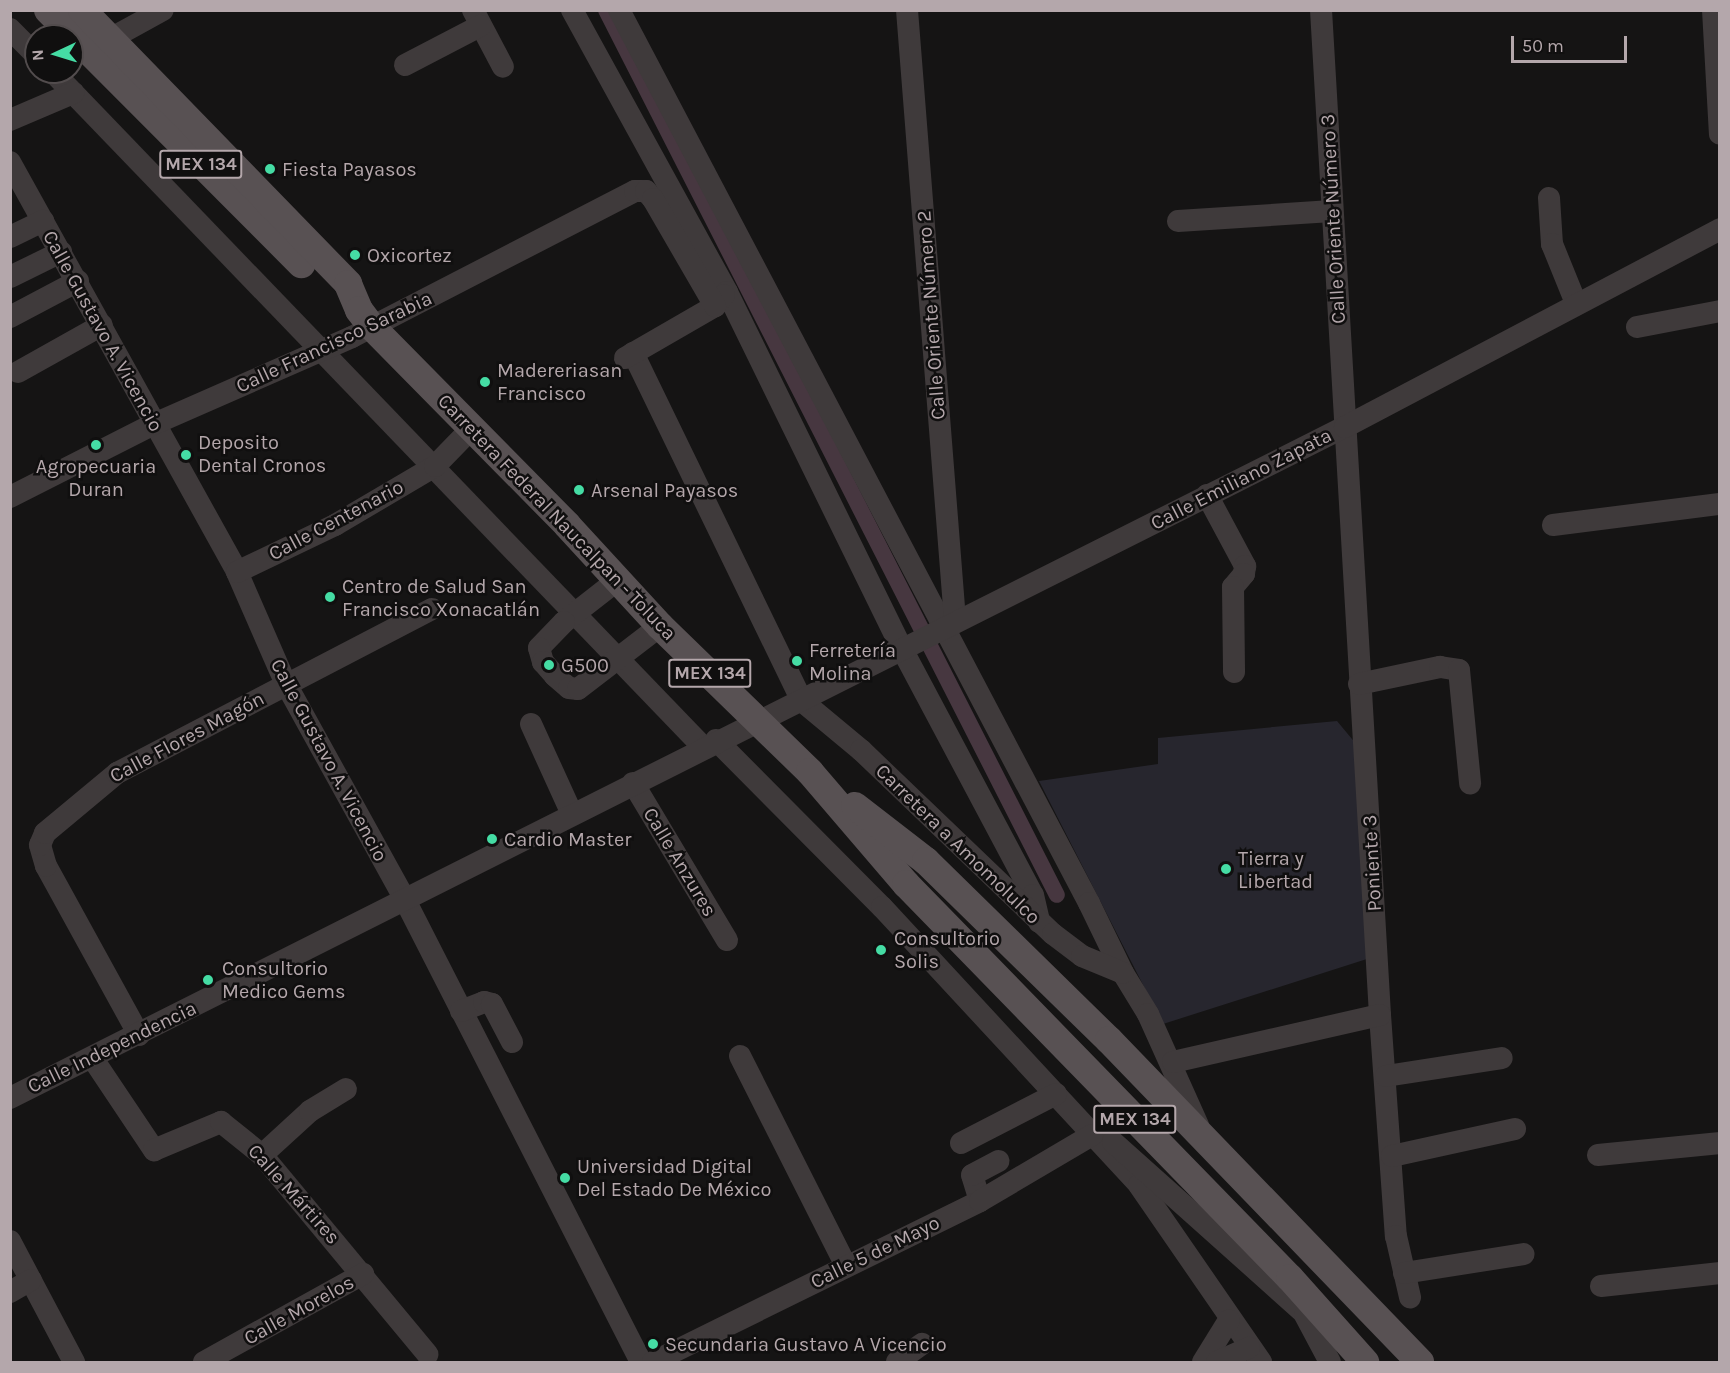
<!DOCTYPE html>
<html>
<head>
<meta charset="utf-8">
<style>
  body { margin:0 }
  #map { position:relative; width:1730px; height:1373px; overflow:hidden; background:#151414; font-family:Karla,sans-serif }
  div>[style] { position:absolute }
  .green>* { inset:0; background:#27262e }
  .canal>* { height:16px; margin:-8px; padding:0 8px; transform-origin:8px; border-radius:8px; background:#473740 }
  .minor>* { height:22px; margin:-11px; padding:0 11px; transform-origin:11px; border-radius:11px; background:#3f3a3b }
  .major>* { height:28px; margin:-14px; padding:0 14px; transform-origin:14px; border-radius:14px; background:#585153 }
  .dots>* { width:16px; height:16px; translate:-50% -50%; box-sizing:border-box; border:3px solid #100f0f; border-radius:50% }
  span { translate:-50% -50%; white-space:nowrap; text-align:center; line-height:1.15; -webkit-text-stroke:5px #100f0f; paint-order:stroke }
  .shield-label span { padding:2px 4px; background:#100f0f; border:2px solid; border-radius:4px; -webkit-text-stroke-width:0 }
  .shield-label { font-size:18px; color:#b4a7ab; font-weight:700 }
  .poi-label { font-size:20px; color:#b4a7ab }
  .left { translate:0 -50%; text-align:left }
  .street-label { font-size:20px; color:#b4a7ab }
  .frame { position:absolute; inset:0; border:12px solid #b4a7ab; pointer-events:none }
  .north { position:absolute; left:24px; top:24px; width:60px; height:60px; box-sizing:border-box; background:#100f0f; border:2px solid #524c4d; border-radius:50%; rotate:266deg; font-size:16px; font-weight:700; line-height:24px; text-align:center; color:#b4a7ab }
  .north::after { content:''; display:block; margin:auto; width:21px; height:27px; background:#45dca4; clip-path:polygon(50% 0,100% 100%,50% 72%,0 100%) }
  .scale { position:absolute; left:1511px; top:36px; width:116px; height:27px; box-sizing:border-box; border:3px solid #b4a7ab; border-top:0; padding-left:8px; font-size:18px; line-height:21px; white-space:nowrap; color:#b4a7ab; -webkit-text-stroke:4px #100f0f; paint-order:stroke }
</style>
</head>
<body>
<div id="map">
  <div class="green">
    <i style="clip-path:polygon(1337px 721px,1362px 751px,1370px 958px,1163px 1024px,1039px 781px,1158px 764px,1158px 738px)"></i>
  </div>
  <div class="canal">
    <i style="left:606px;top:10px;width:993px;rotate:63deg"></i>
  </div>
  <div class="minor">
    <i style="left:473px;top:10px;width:64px;rotate:62.2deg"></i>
    <i style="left:572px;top:10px;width:322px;rotate:61.2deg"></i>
    <i style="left:727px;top:292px;width:400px;rotate:63.9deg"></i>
    <i style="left:903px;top:651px;width:276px;rotate:62deg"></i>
    <i style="left:1033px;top:895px;width:28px;rotate:77deg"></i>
    <i style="left:619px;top:10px;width:1009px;rotate:62.24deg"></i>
    <i style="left:1089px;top:903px;width:78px;rotate:64.1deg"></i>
    <i style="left:1123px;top:973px;width:48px;rotate:58.6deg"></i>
    <i style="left:1148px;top:1014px;width:122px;rotate:65.8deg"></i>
    <i style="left:907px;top:10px;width:612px;rotate:85.5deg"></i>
    <i style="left:1321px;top:10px;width:1007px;rotate:86.64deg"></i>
    <i style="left:1380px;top:1015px;width:222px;rotate:85.9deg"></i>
    <i style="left:1396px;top:1236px;width:63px;rotate:77.1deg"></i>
    <i style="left:1713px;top:10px;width:124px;rotate:86.8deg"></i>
    <i style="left:10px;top:29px;width:37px;rotate:45deg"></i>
    <i style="left:110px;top:39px;width:60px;rotate:-28.7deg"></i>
    <i style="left:405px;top:65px;width:85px;rotate:-27.5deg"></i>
    <i style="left:53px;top:72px;width:937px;rotate:46.08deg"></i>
    <i style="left:10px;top:120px;width:69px;rotate:-23.2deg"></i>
    <i style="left:10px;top:162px;width:469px;rotate:61deg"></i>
    <i style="left:237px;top:572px;width:122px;rotate:66.4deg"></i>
    <i style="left:286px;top:684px;width:247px;rotate:61.1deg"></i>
    <i style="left:405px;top:900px;width:519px;rotate:62.94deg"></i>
    <i style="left:1549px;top:198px;width:46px;rotate:86.3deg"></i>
    <i style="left:1552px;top:244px;width:64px;rotate:67.9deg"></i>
    <i style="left:1178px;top:221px;width:154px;rotate:-3.7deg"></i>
    <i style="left:10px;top:237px;width:37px;rotate:-26deg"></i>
    <i style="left:10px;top:277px;width:57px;rotate:-26.1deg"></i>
    <i style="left:10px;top:317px;width:77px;rotate:-27.9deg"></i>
    <i style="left:1637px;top:327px;width:85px;rotate:-10.9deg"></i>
    <i style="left:633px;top:353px;width:387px;rotate:64.1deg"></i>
    <i style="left:802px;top:701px;width:77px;rotate:39.7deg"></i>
    <i style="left:861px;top:750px;width:266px;rotate:43.8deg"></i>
    <i style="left:1053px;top:934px;width:36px;rotate:37deg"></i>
    <i style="left:1082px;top:956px;width:44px;rotate:22.5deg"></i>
    <i style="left:625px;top:358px;width:104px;rotate:-30deg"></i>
    <i style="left:715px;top:306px;width:14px;rotate:-51deg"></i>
    <i style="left:18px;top:372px;width:96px;rotate:-29.2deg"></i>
    <i style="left:1207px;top:495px;width:81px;rotate:61.8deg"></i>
    <i style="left:1245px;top:566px;width:8px;rotate:97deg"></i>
    <i style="left:1244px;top:574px;width:17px;rotate:130deg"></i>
    <i style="left:1233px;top:587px;width:85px;rotate:89.3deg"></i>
    <i style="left:10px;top:497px;width:161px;rotate:-26.9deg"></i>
    <i style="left:154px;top:424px;width:216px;rotate:-23.7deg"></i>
    <i style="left:352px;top:337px;width:318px;rotate:-27.3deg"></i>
    <i style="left:635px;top:191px;width:11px"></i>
    <i style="left:646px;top:191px;width:11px;rotate:49deg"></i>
    <i style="left:653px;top:199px;width:124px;rotate:59.9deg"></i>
    <i style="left:1553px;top:525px;width:168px;rotate:-7.2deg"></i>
    <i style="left:237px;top:572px;width:109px;rotate:-25.6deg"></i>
    <i style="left:335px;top:525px;width:116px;rotate:-30.5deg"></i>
    <i style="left:435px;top:466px;width:53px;rotate:-45.8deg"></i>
    <i style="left:619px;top:579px;width:70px;rotate:142deg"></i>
    <i style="left:564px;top:622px;width:36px;rotate:134deg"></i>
    <i style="left:539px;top:648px;width:15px;rotate:74deg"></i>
    <i style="left:543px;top:662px;width:18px;rotate:49deg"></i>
    <i style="left:555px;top:676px;width:18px;rotate:41deg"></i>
    <i style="left:569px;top:688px;width:9px;rotate:6deg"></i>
    <i style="left:578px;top:689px;width:103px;rotate:-37.5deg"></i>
    <i style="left:1359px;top:684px;width:83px;rotate:-11.9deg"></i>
    <i style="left:1440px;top:667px;width:19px;rotate:9deg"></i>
    <i style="left:1459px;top:670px;width:114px;rotate:84.4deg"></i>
    <i style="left:531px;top:724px;width:99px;rotate:65.5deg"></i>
    <i style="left:716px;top:740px;width:235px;rotate:45.2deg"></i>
    <i style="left:882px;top:907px;width:379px;rotate:47.2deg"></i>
    <i style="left:1139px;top:1185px;width:215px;rotate:55.4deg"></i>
    <i style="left:633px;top:783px;width:183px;rotate:59.1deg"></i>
    <i style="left:461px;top:1011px;width:25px;rotate:-21deg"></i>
    <i style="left:484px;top:1002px;width:8px;rotate:14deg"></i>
    <i style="left:492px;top:1004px;width:43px;rotate:62.2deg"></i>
    <i style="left:139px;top:1035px;width:193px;rotate:-118.8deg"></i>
    <i style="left:46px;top:866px;width:22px;rotate:-106deg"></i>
    <i style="left:40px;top:845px;width:13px;rotate:-67deg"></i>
    <i style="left:45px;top:833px;width:94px;rotate:-39.8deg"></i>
    <i style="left:117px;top:773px;width:355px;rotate:-27.5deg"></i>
    <i style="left:740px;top:1056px;width:235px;rotate:63.2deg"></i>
    <i style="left:93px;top:1059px;width:110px;rotate:56.2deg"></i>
    <i style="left:154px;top:1150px;width:73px;rotate:-22.7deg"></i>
    <i style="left:221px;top:1122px;width:53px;rotate:38.8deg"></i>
    <i style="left:262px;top:1155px;width:259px;rotate:50.3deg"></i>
    <i style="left:1173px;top:1062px;width:212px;rotate:-12.8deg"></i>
    <i style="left:1386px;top:1076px;width:117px;rotate:-8.8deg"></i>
    <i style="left:10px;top:1098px;width:1494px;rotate:-26.69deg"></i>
    <i style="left:1345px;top:427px;width:424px;rotate:-27.8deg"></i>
    <i style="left:1113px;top:1142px;width:276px;rotate:41.8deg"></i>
    <i style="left:961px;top:1143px;width:107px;rotate:-27.3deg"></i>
    <i style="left:262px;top:1155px;width:65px;rotate:-42.5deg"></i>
    <i style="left:310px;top:1111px;width:42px;rotate:-31.4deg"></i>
    <i style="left:1598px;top:1155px;width:123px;rotate:-5.6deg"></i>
    <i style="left:1392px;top:1156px;width:126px;rotate:-12.4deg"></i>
    <i style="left:980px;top:1201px;width:27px;rotate:-107deg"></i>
    <i style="left:972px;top:1175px;width:30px;rotate:-28deg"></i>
    <i style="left:10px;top:1241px;width:137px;rotate:62.1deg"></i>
    <i style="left:1404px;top:1273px;width:121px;rotate:-9deg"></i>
    <i style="left:1601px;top:1286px;width:120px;rotate:-6.2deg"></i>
    <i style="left:10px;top:1292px;width:24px;rotate:-30deg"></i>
    <i style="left:1305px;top:1315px;width:53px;rotate:62deg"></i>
    <i style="left:204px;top:1362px;width:182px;rotate:-29deg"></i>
    <i style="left:653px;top:1362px;width:364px;rotate:-26.2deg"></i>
    <i style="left:980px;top:1201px;width:130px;rotate:-30.5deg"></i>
    <i style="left:897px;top:1362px;width:31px;rotate:-36deg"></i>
    <i style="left:1203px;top:1362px;width:49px;rotate:-58.2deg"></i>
    <i style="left:1217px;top:1362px;width:35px;rotate:-24deg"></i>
  </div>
  <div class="major">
    <i style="left:48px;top:10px;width:359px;rotate:45.1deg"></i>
    <i style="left:82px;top:10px;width:382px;rotate:45.8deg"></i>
    <i style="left:348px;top:284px;width:28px;rotate:67deg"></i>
    <i style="left:359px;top:310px;width:21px;rotate:53deg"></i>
    <i style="left:372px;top:327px;width:278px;rotate:45.4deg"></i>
    <i style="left:567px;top:525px;width:137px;rotate:47.4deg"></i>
    <i style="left:660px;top:626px;width:209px;rotate:44.2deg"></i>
    <i style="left:810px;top:772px;width:148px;rotate:49.4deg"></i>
    <i style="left:906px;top:884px;width:550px;rotate:45.74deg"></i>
    <i style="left:1290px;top:1278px;width:113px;rotate:48.2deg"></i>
    <i style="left:855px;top:806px;width:90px;rotate:37.8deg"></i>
    <i style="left:926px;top:861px;width:256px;rotate:44.4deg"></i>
    <i style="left:1109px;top:1040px;width:448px;rotate:46deg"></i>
  </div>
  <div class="dots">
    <i style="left:270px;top:169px;background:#45dca4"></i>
    <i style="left:355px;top:255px;background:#45dca4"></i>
    <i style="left:485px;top:382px;background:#45dca4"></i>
    <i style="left:96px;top:445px;background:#45dca4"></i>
    <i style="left:186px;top:455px;background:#45dca4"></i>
    <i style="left:579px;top:490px;background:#45dca4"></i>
    <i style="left:330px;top:597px;background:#45dca4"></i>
    <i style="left:797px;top:661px;background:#45dca4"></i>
    <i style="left:549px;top:665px;background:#45dca4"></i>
    <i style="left:492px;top:839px;background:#45dca4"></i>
    <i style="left:1226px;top:869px;background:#45dca4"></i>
    <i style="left:881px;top:950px;background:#45dca4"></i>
    <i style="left:208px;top:980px;background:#45dca4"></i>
    <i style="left:565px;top:1178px;background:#45dca4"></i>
    <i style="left:653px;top:1344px;background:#45dca4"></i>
  </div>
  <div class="shield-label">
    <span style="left:201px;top:164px">MEX 134</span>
    <span style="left:710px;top:673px">MEX 134</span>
    <span style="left:1135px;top:1119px">MEX 134</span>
  </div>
  <div class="poi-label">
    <span class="left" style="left:282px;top:169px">Fiesta Payasos</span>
    <span class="left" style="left:367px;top:255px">Oxicortez</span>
    <span class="left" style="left:497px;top:382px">Madereriasan<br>Francisco</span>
    <span class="left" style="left:198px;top:454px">Deposito<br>Dental Cronos</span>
    <span style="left:96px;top:478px">Agropecuaria<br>Duran</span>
    <span class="left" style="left:591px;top:490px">Arsenal Payasos</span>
    <span class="left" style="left:342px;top:598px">Centro de Salud San<br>Francisco Xonacatlán</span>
    <span class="left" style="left:809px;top:662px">Ferretería<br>Molina</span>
    <span class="left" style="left:561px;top:665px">G500</span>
    <span class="left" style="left:504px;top:839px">Cardio Master</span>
    <span class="left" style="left:1238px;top:870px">Tierra y<br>Libertad</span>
    <span class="left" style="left:894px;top:950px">Consultorio<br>Solis</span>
    <span class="left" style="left:222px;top:980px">Consultorio<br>Medico Gems</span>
    <span class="left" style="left:577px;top:1178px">Universidad Digital<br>Del Estado De México</span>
    <span class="left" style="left:665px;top:1344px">Secundaria Gustavo A Vicencio</span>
  </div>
  <div class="street-label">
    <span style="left:1333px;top:219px;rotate:-93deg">Calle Oriente Número 3</span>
    <span style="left:931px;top:315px;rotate:-94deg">Calle Oriente Número 2</span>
    <span style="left:103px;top:331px;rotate:61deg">Calle Gustavo A. Vicencio</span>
    <span style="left:334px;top:342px;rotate:-25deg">Calle Francisco Sarabia</span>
    <span style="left:1241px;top:479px;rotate:-27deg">Calle Emiliano Zapata</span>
    <span style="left:557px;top:517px;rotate:46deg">Carretera Federal Naucalpan - Toluca</span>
    <span style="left:336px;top:520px;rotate:-28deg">Calle Centenario</span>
    <span style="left:187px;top:737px;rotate:-28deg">Calle Flores Magón</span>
    <span style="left:329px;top:760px;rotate:62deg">Calle Gustavo A. Vicencio</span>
    <span style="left:958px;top:844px;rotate:44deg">Carretera a Amomolulco</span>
    <span style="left:680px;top:862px;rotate:59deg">Calle Anzures</span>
    <span style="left:1372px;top:863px;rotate:-93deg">Poniente 3</span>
    <span style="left:112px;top:1047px;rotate:-26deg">Calle Independencia</span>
    <span style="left:294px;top:1194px;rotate:48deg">Calle Mártires</span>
    <span style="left:875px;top:1252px;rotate:-26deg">Calle 5 de Mayo</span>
    <span style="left:299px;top:1310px;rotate:-29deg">Calle Morelos</span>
  </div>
  <div class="frame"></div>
  <div class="north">N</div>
  <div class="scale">50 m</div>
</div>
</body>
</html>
